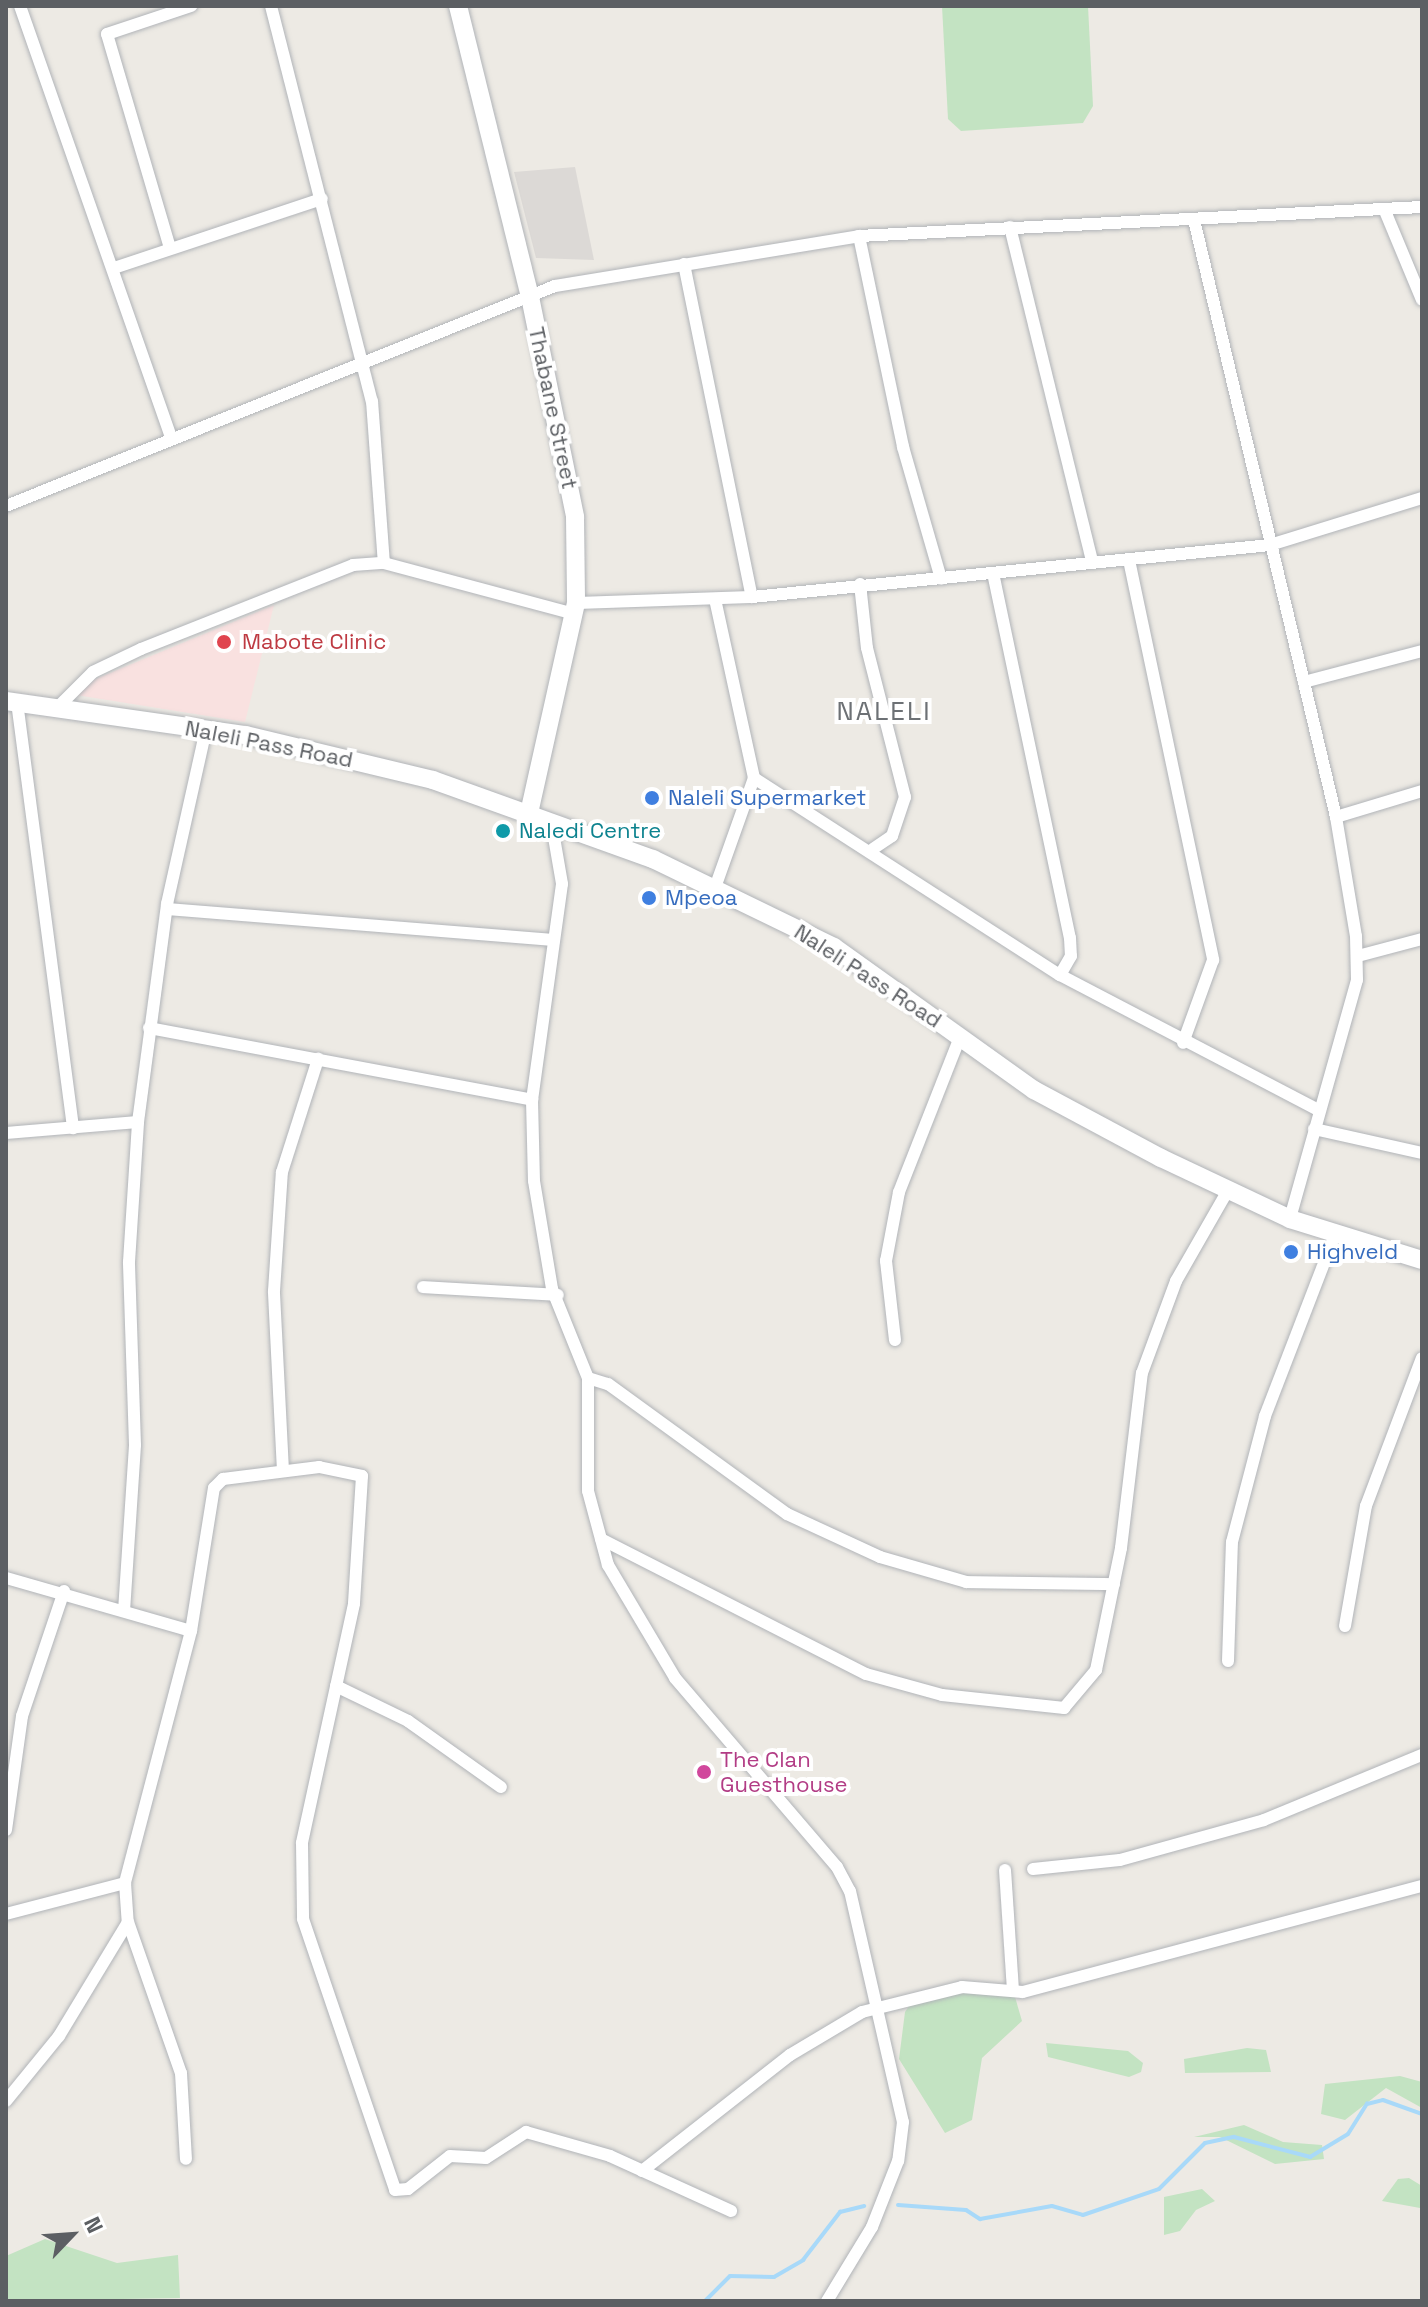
<!DOCTYPE html>
<html>
<head>
<meta charset="utf-8">
<style>
  body { margin:0 }
  #map { position:relative; width:1428px; height:2307px; overflow:hidden; background:#edeae4; font-family:"Space Grotesk",sans-serif }
  div>[style] { position:absolute }
  .industrial>* { inset:0; background:#dcd9d6 }
  .medical>* { inset:0; background:#f9e1e0 }
  .green>* { inset:0; background:#c3e3c2 }
  .stream>* { height:4px; margin:-2px; padding:0 2px; transform-origin:2px; border-radius:2px; background:#a8d9f9 }
  .roads { filter:drop-shadow(0 0 2px #b1b4b8) drop-shadow(0 0 2px #b1b4b8) }
  .street>* { height:12px; margin:-6px; padding:0 6px; transform-origin:6px; border-radius:6px; background:#fff }
  .secondary>* { height:18px; margin:-9px; padding:0 9px; transform-origin:9px; border-radius:9px; background:#fff }
  .dots>* { width:22px; height:22px; translate:-50% -50%; box-sizing:border-box; border:4px solid #fff; border-radius:50% }
  span { translate:-50% -50%; white-space:nowrap; text-align:center; line-height:1.15; -webkit-text-stroke:8px #fff; paint-order:stroke }
  .street-label { font-size:22px; color:#5c5f63 }
  .health-label { font-size:22px; color:#be3a42 }
  .left { translate:0 -50%; text-align:left }
  .shop-label { font-size:22px; color:#366cbe }
  .culture-label { font-size:22px; color:#0d838f }
  .hotel-label { font-size:22px; color:#b23c85 }
  .quarter-label { font-size:26px; color:#6d7175; letter-spacing:2px }
  .frame { position:absolute; inset:0; border:8px solid #5c5f63; pointer-events:none }
  .north { position:absolute; left:32px; top:2195px; width:80px; height:80px; -webkit-text-stroke:6px #fff; paint-order:stroke; rotate:65deg; font-size:22px; font-weight:700; line-height:32px; text-align:center; color:#5c5f63 }
  .north::after { content:''; display:block; margin:auto; width:28px; height:36px; background:#5c5f63; clip-path:polygon(50% 0,100% 100%,50% 72%,0 100%) }
</style>
</head>
<body>
<div id="map">
  <div class="industrial">
    <i style="clip-path:polygon(575px 167px,594px 260px,536px 258px,514px 172px)"></i>
  </div>
  <div class="medical">
    <i style="clip-path:polygon(274px 605px,245px 722px,76px 695px,93px 680px)"></i>
  </div>
  <div class="green">
    <i style="clip-path:polygon(942px 6px,1088px 6px,1093px 106px,1083px 123px,961px 131px,948px 119px)"></i>
    <i style="clip-path:polygon(971px 1989px,1015px 1997px,1022px 2021px,982px 2058px,972px 2120px,945px 2133px,899px 2059px,905px 2012px,911px 2003px)"></i>
    <i style="clip-path:polygon(1046px 2043px,1128px 2051px,1143px 2063px,1141px 2072px,1129px 2077px,1048px 2057px)"></i>
    <i style="clip-path:polygon(1247px 2048px,1266px 2050px,1271px 2072px,1185px 2073px,1184px 2059px)"></i>
    <i style="clip-path:polygon(1400px 2076px,1422px 2082px,1422px 2108px,1386px 2088px,1345px 2120px,1321px 2114px,1325px 2084px)"></i>
    <i style="clip-path:polygon(1244px 2125px,1283px 2142px,1322px 2145px,1324px 2159px,1275px 2164px,1220px 2137px,1194px 2137px)"></i>
    <i style="clip-path:polygon(1409px 2178px,1422px 2186px,1420px 2208px,1382px 2201px,1398px 2179px)"></i>
    <i style="clip-path:polygon(1202px 2189px,1215px 2201px,1196px 2210px,1180px 2231px,1164px 2235px,1164px 2197px)"></i>
    <i style="clip-path:polygon(45px 2239px,117px 2263px,178px 2255px,180px 2298px,7px 2301px,6px 2256px)"></i>
  </div>
  <div class="stream">
    <i style="left:898px;top:2205px;width:68px;rotate:4.2deg"></i>
    <i style="left:966px;top:2210px;width:17px;rotate:33deg"></i>
    <i style="left:980px;top:2219px;width:73px;rotate:-10.2deg"></i>
    <i style="left:1052px;top:2206px;width:32px;rotate:16deg"></i>
    <i style="left:1083px;top:2215px;width:80px;rotate:-18.9deg"></i>
    <i style="left:1159px;top:2189px;width:65px;rotate:-45deg"></i>
    <i style="left:1205px;top:2143px;width:30px;rotate:-12deg"></i>
    <i style="left:1234px;top:2137px;width:79px;rotate:14.7deg"></i>
    <i style="left:1310px;top:2157px;width:44px;rotate:-31.2deg"></i>
    <i style="left:1348px;top:2134px;width:36px;rotate:-58deg"></i>
    <i style="left:1367px;top:2104px;width:16px;rotate:-14deg"></i>
    <i style="left:1383px;top:2100px;width:41px;rotate:19.7deg"></i>
    <i style="left:705px;top:2301px;width:35px;rotate:-45deg"></i>
    <i style="left:730px;top:2276px;width:44px;rotate:1.3deg"></i>
    <i style="left:774px;top:2277px;width:34px;rotate:-30deg"></i>
    <i style="left:803px;top:2260px;width:61px;rotate:-52.4deg"></i>
    <i style="left:840px;top:2212px;width:25px;rotate:-14deg"></i>
  </div>
  <div class="roads">
    <div class="street">
      <i style="left:20px;top:6px;width:458px;rotate:70.7deg"></i>
      <i style="left:271px;top:6px;width:408px;rotate:75.7deg"></i>
      <i style="left:372px;top:401px;width:162px;rotate:85.8deg"></i>
      <i style="left:1385px;top:211px;width:96px;rotate:67.4deg"></i>
      <i style="left:1194px;top:220px;width:614px;rotate:76.62deg"></i>
      <i style="left:1336px;top:817px;width:121px;rotate:80.5deg"></i>
      <i style="left:1356px;top:936px;width:44px;rotate:88.7deg"></i>
      <i style="left:1357px;top:980px;width:248px;rotate:105.7deg"></i>
      <i style="left:1010px;top:227px;width:345px;rotate:76.2deg"></i>
      <i style="left:859px;top:236px;width:216px;rotate:78.2deg"></i>
      <i style="left:903px;top:447px;width:137px;rotate:73.9deg"></i>
      <i style="left:170px;top:248px;width:223px;rotate:-106.4deg"></i>
      <i style="left:107px;top:34px;width:89px;rotate:-18.4deg"></i>
      <i style="left:684px;top:264px;width:340px;rotate:78.5deg"></i>
      <i style="left:114px;top:268px;width:219px;rotate:-18.4deg"></i>
      <i style="left:6px;top:506px;width:591px;rotate:-21.84deg"></i>
      <i style="left:555px;top:286px;width:308px;rotate:-9.3deg"></i>
      <i style="left:859px;top:236px;width:564px;rotate:-2.95deg"></i>
      <i style="left:1129px;top:560px;width:409px;rotate:78.1deg"></i>
      <i style="left:1213px;top:960px;width:88px;rotate:109.9deg"></i>
      <i style="left:993px;top:573px;width:373px;rotate:78.1deg"></i>
      <i style="left:1070px;top:938px;width:18px;rotate:87deg"></i>
      <i style="left:1071px;top:956px;width:22px;rotate:120deg"></i>
      <i style="left:860px;top:584px;width:64px;rotate:83.8deg"></i>
      <i style="left:867px;top:648px;width:154px;rotate:75.7deg"></i>
      <i style="left:905px;top:797px;width:41px;rotate:108.4deg"></i>
      <i style="left:892px;top:836px;width:23px;rotate:146deg"></i>
      <i style="left:715px;top:599px;width:183px;rotate:77.7deg"></i>
      <i style="left:754px;top:778px;width:114px;rotate:109.6deg"></i>
      <i style="left:576px;top:603px;width:176px;rotate:-2deg"></i>
      <i style="left:752px;top:597px;width:521px;rotate:-5.73deg"></i>
      <i style="left:1270px;top:545px;width:159px;rotate:-17.2deg"></i>
      <i style="left:1304px;top:682px;width:122px;rotate:-14.7deg"></i>
      <i style="left:17px;top:702px;width:430px;rotate:82.5deg"></i>
      <i style="left:56px;top:709px;width:52px;rotate:-45deg"></i>
      <i style="left:93px;top:672px;width:53px;rotate:-25.6deg"></i>
      <i style="left:141px;top:649px;width:228px;rotate:-21.6deg"></i>
      <i style="left:353px;top:565px;width:31px;rotate:-4deg"></i>
      <i style="left:384px;top:563px;width:197px;rotate:15deg"></i>
      <i style="left:754px;top:778px;width:364px;rotate:32.8deg"></i>
      <i style="left:1060px;top:975px;width:289px;rotate:27.6deg"></i>
      <i style="left:1336px;top:817px;width:90px;rotate:-16.8deg"></i>
      <i style="left:551px;top:820px;width:65px;rotate:80.2deg"></i>
      <i style="left:562px;top:884px;width:218px;rotate:97.9deg"></i>
      <i style="left:532px;top:1100px;width:81px;rotate:88.6deg"></i>
      <i style="left:534px;top:1181px;width:109px;rotate:80.5deg"></i>
      <i style="left:552px;top:1289px;width:96px;rotate:68deg"></i>
      <i style="left:588px;top:1378px;width:113px;rotate:90deg"></i>
      <i style="left:588px;top:1491px;width:77px;rotate:74.9deg"></i>
      <i style="left:608px;top:1565px;width:131px;rotate:59.3deg"></i>
      <i style="left:675px;top:1678px;width:249px;rotate:49.4deg"></i>
      <i style="left:837px;top:1867px;width:27px;rotate:62deg"></i>
      <i style="left:850px;top:1891px;width:237px;rotate:77.1deg"></i>
      <i style="left:903px;top:2122px;width:39px;rotate:97deg"></i>
      <i style="left:898px;top:2161px;width:71px;rotate:111.5deg"></i>
      <i style="left:872px;top:2227px;width:87px;rotate:121.3deg"></i>
      <i style="left:167px;top:909px;width:388px;rotate:4.6deg"></i>
      <i style="left:1358px;top:956px;width:66px;rotate:-14.9deg"></i>
      <i style="left:149px;top:1028px;width:390px;rotate:10.6deg"></i>
      <i style="left:1314px;top:1129px;width:111px;rotate:12.5deg"></i>
      <i style="left:6px;top:1133px;width:132px;rotate:-4.8deg"></i>
      <i style="left:423px;top:1287px;width:135px;rotate:3.4deg"></i>
      <i style="left:895px;top:1340px;width:80px;rotate:-96.5deg"></i>
      <i style="left:886px;top:1261px;width:70px;rotate:-79.3deg"></i>
      <i style="left:899px;top:1192px;width:167px;rotate:-68.5deg"></i>
      <i style="left:588px;top:1378px;width:21px;rotate:17deg"></i>
      <i style="left:608px;top:1384px;width:221px;rotate:36deg"></i>
      <i style="left:787px;top:1514px;width:102px;rotate:24.8deg"></i>
      <i style="left:880px;top:1557px;width:90px;rotate:16.2deg"></i>
      <i style="left:966px;top:1582px;width:148px;rotate:0.8deg"></i>
      <i style="left:283px;top:1471px;width:180px;rotate:-92.9deg"></i>
      <i style="left:274px;top:1291px;width:119px;rotate:-86.2deg"></i>
      <i style="left:282px;top:1172px;width:119px;rotate:-72.3deg"></i>
      <i style="left:601px;top:1539px;width:297px;rotate:27deg"></i>
      <i style="left:866px;top:1674px;width:79px;rotate:15.4deg"></i>
      <i style="left:942px;top:1695px;width:123px;rotate:6.1deg"></i>
      <i style="left:1064px;top:1708px;width:50px;rotate:-49.9deg"></i>
      <i style="left:1096px;top:1670px;width:125px;rotate:-78.4deg"></i>
      <i style="left:1121px;top:1548px;width:176px;rotate:-83.2deg"></i>
      <i style="left:1142px;top:1373px;width:98px;rotate:-69.7deg"></i>
      <i style="left:1176px;top:1281px;width:103px;rotate:-60.2deg"></i>
      <i style="left:6px;top:1578px;width:192px;rotate:16deg"></i>
      <i style="left:191px;top:1631px;width:260px;rotate:104.7deg"></i>
      <i style="left:125px;top:1883px;width:123px;rotate:165.4deg"></i>
      <i style="left:124px;top:1611px;width:166px;rotate:-86.2deg"></i>
      <i style="left:135px;top:1445px;width:183px;rotate:-91.9deg"></i>
      <i style="left:129px;top:1262px;width:140px;rotate:-86.3deg"></i>
      <i style="left:138px;top:1122px;width:220px;rotate:-82.4deg"></i>
      <i style="left:167px;top:904px;width:178px;rotate:-77.4deg"></i>
      <i style="left:1345px;top:1626px;width:122px;rotate:-80.1deg"></i>
      <i style="left:1366px;top:1506px;width:158px;rotate:-69.3deg"></i>
      <i style="left:191px;top:1631px;width:145px;rotate:-80.9deg"></i>
      <i style="left:214px;top:1488px;width:13px;rotate:-45deg"></i>
      <i style="left:223px;top:1479px;width:97px;rotate:-7.1deg"></i>
      <i style="left:319px;top:1467px;width:44px;rotate:11.8deg"></i>
      <i style="left:362px;top:1476px;width:128px;rotate:93.6deg"></i>
      <i style="left:354px;top:1604px;width:245px;rotate:102.3deg"></i>
      <i style="left:302px;top:1843px;width:76px;rotate:89.2deg"></i>
      <i style="left:303px;top:1919px;width:286px;rotate:71.2deg"></i>
      <i style="left:395px;top:2190px;width:13px;rotate:-4deg"></i>
      <i style="left:408px;top:2189px;width:53px;rotate:-38.2deg"></i>
      <i style="left:450px;top:2156px;width:36px;rotate:3deg"></i>
      <i style="left:486px;top:2158px;width:48px;rotate:-33deg"></i>
      <i style="left:526px;top:2132px;width:87px;rotate:15.9deg"></i>
      <i style="left:610px;top:2156px;width:133px;rotate:24.4deg"></i>
      <i style="left:1228px;top:1661px;width:119px;rotate:-88.1deg"></i>
      <i style="left:1232px;top:1542px;width:130px;rotate:-75.3deg"></i>
      <i style="left:1265px;top:1416px;width:194px;rotate:-68.9deg"></i>
      <i style="left:336px;top:1686px;width:80px;rotate:25.9deg"></i>
      <i style="left:408px;top:1721px;width:114px;rotate:35.4deg"></i>
      <i style="left:6px;top:1830px;width:115px;rotate:-82deg"></i>
      <i style="left:22px;top:1716px;width:132px;rotate:-71.4deg"></i>
      <i style="left:1033px;top:1869px;width:87px;rotate:-5.9deg"></i>
      <i style="left:1120px;top:1860px;width:149px;rotate:-15.5deg"></i>
      <i style="left:1264px;top:1820px;width:171px;rotate:-22.4deg"></i>
      <i style="left:1005px;top:1870px;width:119px;rotate:86.2deg"></i>
      <i style="left:125px;top:1883px;width:39px;rotate:86deg"></i>
      <i style="left:128px;top:1922px;width:160px;rotate:70.7deg"></i>
      <i style="left:181px;top:2073px;width:86px;rotate:86.7deg"></i>
      <i style="left:6px;top:2101px;width:84px;rotate:-50.8deg"></i>
      <i style="left:59px;top:2036px;width:133px;rotate:-58.8deg"></i>
      <i style="left:642px;top:2171px;width:188px;rotate:-38.1deg"></i>
      <i style="left:790px;top:2055px;width:84px;rotate:-30.8deg"></i>
      <i style="left:862px;top:2012px;width:103px;rotate:-14deg"></i>
      <i style="left:962px;top:1987px;width:61px;rotate:4.7deg"></i>
      <i style="left:1023px;top:1992px;width:413px;rotate:-14.9deg"></i>
    </div>
    <div class="secondary">
      <i style="left:458px;top:6px;width:295px;rotate:76.1deg"></i>
      <i style="left:529px;top:292px;width:230px;rotate:78.4deg"></i>
      <i style="left:575px;top:517px;width:86px;rotate:89.3deg"></i>
      <i style="left:576px;top:603px;width:215px;rotate:102.6deg"></i>
      <i style="left:6px;top:701px;width:242px;rotate:8.1deg"></i>
      <i style="left:246px;top:735px;width:192px;rotate:13.5deg"></i>
      <i style="left:433px;top:780px;width:234px;rotate:19.8deg"></i>
      <i style="left:653px;top:859px;width:201px;rotate:25.9deg"></i>
      <i style="left:834px;top:947px;width:246px;rotate:35.6deg"></i>
      <i style="left:1034px;top:1090px;width:144px;rotate:28.2deg"></i>
      <i style="left:1161px;top:1158px;width:143px;rotate:25.3deg"></i>
      <i style="left:1290px;top:1219px;width:138px;rotate:17.3deg"></i>
    </div>
  </div>
  <div class="dots">
    <i style="left:224px;top:642px;background:#e0444e"></i>
    <i style="left:652px;top:798px;background:#3f7fe0"></i>
    <i style="left:503px;top:831px;background:#0f9aa8"></i>
    <i style="left:649px;top:898px;background:#3f7fe0"></i>
    <i style="left:1291px;top:1252px;background:#3f7fe0"></i>
    <i style="left:704px;top:1772px;background:#d1479c"></i>
  </div>
  <div class="street-label">
    <span style="left:553px;top:408px;rotate:78deg">Thabane Street</span>
    <span style="left:269px;top:744px;rotate:11deg">Naleli Pass Road</span>
    <span style="left:868px;top:976px;rotate:33deg">Naleli Pass Road</span>
  </div>
  <div class="health-label">
    <span class="left" style="left:242px;top:642px">Mabote Clinic</span>
  </div>
  <div class="shop-label">
    <span class="left" style="left:668px;top:798px">Naleli Supermarket</span>
    <span class="left" style="left:665px;top:898px">Mpeoa</span>
    <span class="left" style="left:1307px;top:1252px">Highveld</span>
  </div>
  <div class="culture-label">
    <span class="left" style="left:519px;top:831px">Naledi Centre</span>
  </div>
  <div class="hotel-label">
    <span class="left" style="left:720px;top:1772px">The Clan<br>Guesthouse</span>
  </div>
  <div class="quarter-label">
    <span style="left:884px;top:712px">NALELI</span>
  </div>
  <div class="frame"></div>
  <div class="north">N</div>
</div>
</body>
</html>
